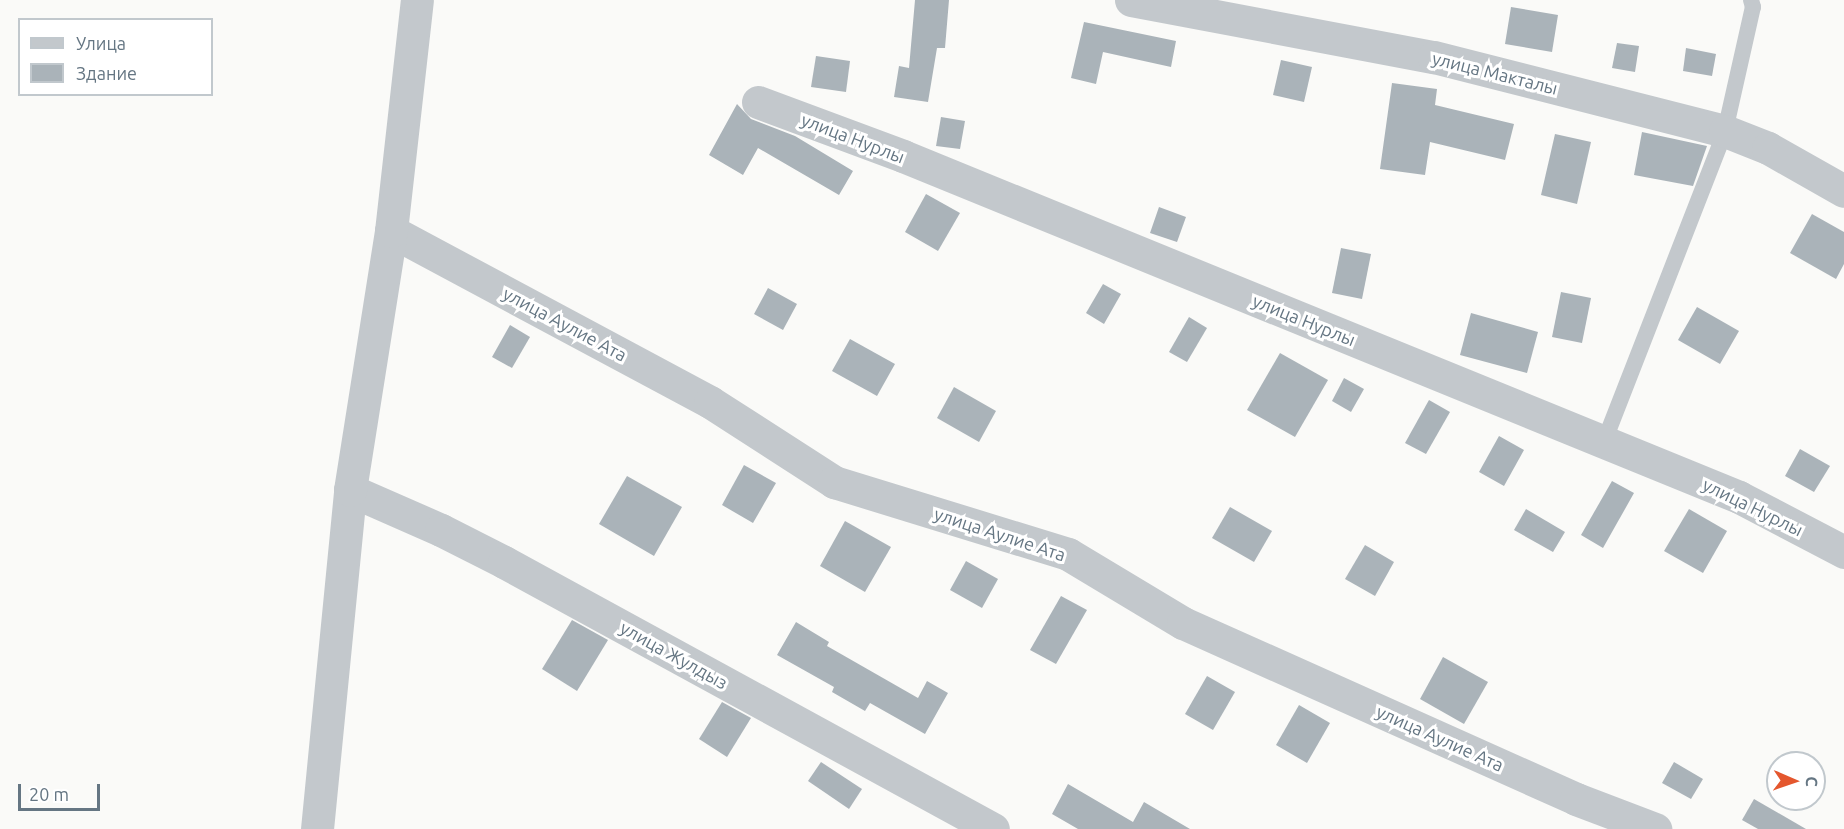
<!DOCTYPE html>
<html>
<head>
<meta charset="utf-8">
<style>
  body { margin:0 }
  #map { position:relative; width:1844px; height:829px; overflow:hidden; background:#fafaf8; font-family:Ubuntu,sans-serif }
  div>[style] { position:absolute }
  .building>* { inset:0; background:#aab3b9 }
  .service>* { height:16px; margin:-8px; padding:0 8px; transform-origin:8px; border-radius:8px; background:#c3c8cc }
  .minor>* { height:33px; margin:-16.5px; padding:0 16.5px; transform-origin:16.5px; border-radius:16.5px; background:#c3c8cc }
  span { translate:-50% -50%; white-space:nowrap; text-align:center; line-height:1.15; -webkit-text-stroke:6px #fff; paint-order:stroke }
  .street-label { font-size:18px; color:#657683 }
  .legend { position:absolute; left:18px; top:18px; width:195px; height:78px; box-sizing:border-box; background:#fff; border:2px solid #c1c8cd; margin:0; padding:8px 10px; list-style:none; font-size:18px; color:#657683 }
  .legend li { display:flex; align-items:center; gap:12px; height:30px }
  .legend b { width:30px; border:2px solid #c1c8cd }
  .north { position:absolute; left:1766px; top:751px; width:60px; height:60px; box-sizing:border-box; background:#fff; border:2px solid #c1c8cd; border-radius:50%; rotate:92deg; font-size:16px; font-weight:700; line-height:24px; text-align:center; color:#657683 }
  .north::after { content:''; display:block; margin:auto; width:21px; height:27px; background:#e4572e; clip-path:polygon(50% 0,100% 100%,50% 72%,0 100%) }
  .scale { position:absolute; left:18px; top:784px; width:82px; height:27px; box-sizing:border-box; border:3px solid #657683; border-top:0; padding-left:8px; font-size:18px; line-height:21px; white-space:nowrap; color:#657683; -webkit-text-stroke:4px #fff; paint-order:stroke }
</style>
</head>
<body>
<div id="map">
  <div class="building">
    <i style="clip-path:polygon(915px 0,949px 0,945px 48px,937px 48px,928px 102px,894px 97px,899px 66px,909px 68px)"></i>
    <i style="clip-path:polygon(1511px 7px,1558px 15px,1552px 52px,1505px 44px)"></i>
    <i style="clip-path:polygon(1084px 22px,1176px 41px,1171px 67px,1103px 52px,1096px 84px,1071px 78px)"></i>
    <i style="clip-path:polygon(1617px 43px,1639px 46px,1635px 72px,1612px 68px)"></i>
    <i style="clip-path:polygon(1686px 48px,1716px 54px,1712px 76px,1683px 71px)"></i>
    <i style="clip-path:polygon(816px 56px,850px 61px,846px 92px,811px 87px)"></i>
    <i style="clip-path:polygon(1281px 60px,1312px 67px,1304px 102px,1273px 95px)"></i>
    <i style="clip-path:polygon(1392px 83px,1437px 89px,1435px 105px,1514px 124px,1505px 160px,1430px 142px,1425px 175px,1380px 169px)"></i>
    <i style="clip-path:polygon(737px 104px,751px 119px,795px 136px,853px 171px,839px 195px,758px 148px,743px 175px,709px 155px)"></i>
    <i style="clip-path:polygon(941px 117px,965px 121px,960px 149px,936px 146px)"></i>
    <i style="clip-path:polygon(1642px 132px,1707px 146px,1693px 186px,1634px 175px)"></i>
    <i style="clip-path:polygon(1555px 134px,1591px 142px,1577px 204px,1541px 195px)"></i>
    <i style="clip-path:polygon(926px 194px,960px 213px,938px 251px,905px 232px)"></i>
    <i style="clip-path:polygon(1159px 207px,1186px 217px,1177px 242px,1150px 233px)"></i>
    <i style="clip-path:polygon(1812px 214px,1844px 232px,1844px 264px,1836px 279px,1790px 253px)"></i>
    <i style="clip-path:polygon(1341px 248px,1371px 254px,1362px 299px,1332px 293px)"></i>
    <i style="clip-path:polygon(1103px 284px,1121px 294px,1104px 324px,1086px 313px)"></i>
    <i style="clip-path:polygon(768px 288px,797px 304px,783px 330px,754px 314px)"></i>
    <i style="clip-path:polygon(1561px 292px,1591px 298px,1582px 343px,1552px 337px)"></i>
    <i style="clip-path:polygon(1697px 307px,1739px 331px,1720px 364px,1678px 340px)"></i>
    <i style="clip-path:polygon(1471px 313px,1538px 332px,1527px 373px,1460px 355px)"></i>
    <i style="clip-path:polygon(1189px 317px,1207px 328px,1187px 362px,1169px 352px)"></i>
    <i style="clip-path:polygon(510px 325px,530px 337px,512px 368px,492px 357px)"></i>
    <i style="clip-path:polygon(850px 339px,895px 364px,877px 396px,832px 371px)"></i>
    <i style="clip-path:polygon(1280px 353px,1328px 380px,1295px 437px,1247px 410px)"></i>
    <i style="clip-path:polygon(1344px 378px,1364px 389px,1351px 412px,1332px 401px)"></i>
    <i style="clip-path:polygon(954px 387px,996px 411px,979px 442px,937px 418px)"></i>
    <i style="clip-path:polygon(1429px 400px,1450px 412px,1426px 454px,1405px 443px)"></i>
    <i style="clip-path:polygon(1499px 436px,1524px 450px,1504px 486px,1479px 472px)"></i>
    <i style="clip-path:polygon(1800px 449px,1830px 466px,1814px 492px,1785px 476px)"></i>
    <i style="clip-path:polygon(744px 465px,776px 483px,753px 523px,722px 505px)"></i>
    <i style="clip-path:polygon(627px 476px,682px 507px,654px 556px,599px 524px)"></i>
    <i style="clip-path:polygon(1612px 481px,1634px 493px,1603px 548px,1581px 535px)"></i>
    <i style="clip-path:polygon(1230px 507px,1272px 531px,1254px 562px,1212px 538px)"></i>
    <i style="clip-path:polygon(1526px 509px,1565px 532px,1553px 552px,1514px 530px)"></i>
    <i style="clip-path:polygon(1689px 509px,1727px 531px,1703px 573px,1664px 551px)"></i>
    <i style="clip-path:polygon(845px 521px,891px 547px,865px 592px,820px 566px)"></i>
    <i style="clip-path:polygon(1365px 545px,1394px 562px,1375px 596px,1345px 579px)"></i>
    <i style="clip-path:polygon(966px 561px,998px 579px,982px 608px,950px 590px)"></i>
    <i style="clip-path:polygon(1061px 596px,1087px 610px,1056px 664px,1030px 650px)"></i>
    <i style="clip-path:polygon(572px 620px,608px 640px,577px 691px,542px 669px)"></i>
    <i style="clip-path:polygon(796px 622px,829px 642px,827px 646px,918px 698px,927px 681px,948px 693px,925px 734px,870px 703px,865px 711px,832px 692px,834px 687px,777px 655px)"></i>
    <i style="clip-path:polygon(1443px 657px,1488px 682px,1464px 724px,1420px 699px)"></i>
    <i style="clip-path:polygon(1207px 676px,1235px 692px,1213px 730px,1185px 714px)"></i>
    <i style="clip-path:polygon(722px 702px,751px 718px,727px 757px,699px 739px)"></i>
    <i style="clip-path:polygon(1299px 705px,1330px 723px,1307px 763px,1276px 745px)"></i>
    <i style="clip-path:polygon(821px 762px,862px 789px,849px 809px,808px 781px)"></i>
    <i style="clip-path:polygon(1674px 762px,1703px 779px,1691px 799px,1662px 783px)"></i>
    <i style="clip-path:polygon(1068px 784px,1133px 822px,1144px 802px,1190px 829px,1078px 829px,1052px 814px)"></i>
    <i style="clip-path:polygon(1754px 799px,1806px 829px,1758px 829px,1742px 820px)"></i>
  </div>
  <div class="service">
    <i style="left:1604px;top:442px;width:334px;rotate:-68.7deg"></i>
    <i style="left:1725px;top:131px;width:127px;rotate:-77.3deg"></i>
    <i style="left:1753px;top:7px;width:7px;rotate:-106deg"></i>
  </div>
  <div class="minor">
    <i style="left:1131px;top:0;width:308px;rotate:10.7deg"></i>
    <i style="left:1434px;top:57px;width:300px;rotate:14.3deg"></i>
    <i style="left:1725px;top:131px;width:46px;rotate:21.6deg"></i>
    <i style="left:1768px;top:148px;width:87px;rotate:29.5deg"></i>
    <i style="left:758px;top:102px;width:155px;rotate:20.4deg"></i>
    <i style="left:903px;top:156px;width:903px;rotate:22.19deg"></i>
    <i style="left:1739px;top:497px;width:119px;rotate:27.6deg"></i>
    <i style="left:391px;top:231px;width:362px;rotate:28.2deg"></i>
    <i style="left:710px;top:402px;width:148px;rotate:32.8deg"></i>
    <i style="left:834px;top:482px;width:245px;rotate:17.1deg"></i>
    <i style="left:1068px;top:554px;width:134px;rotate:31deg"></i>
    <i style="left:1183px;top:623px;width:431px;rotate:24.1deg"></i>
    <i style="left:1576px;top:799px;width:85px;rotate:20.8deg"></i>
    <i style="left:350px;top:490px;width:99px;rotate:23.7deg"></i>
    <i style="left:441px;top:530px;width:71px;rotate:26.9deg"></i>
    <i style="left:504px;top:562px;width:557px;rotate:28.64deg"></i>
    <i style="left:317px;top:829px;width:341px;rotate:-84.4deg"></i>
    <i style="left:350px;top:490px;width:262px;rotate:-81deg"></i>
    <i style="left:391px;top:231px;width:232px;rotate:-83.6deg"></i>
  </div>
  <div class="street-label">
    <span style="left:1495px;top:73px;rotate:14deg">улица Макталы</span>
    <span style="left:853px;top:138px;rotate:21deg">улица Нурлы</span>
    <span style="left:1304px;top:320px;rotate:22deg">улица Нурлы</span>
    <span style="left:565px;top:324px;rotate:28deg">улица Аулие Ата</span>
    <span style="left:1753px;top:507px;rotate:26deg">улица Нурлы</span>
    <span style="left:1000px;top:534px;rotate:18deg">улица Аулие Ата</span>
    <span style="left:674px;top:655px;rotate:29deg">улица Жулдыз</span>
    <span style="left:1440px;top:738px;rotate:24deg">улица Аулие Ата</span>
  </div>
  <ul class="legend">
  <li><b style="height:8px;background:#c3c8cc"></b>Улица</li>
  <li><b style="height:16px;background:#aab3b9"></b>Здание</li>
  </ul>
  <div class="north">С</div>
  <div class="scale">20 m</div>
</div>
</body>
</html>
